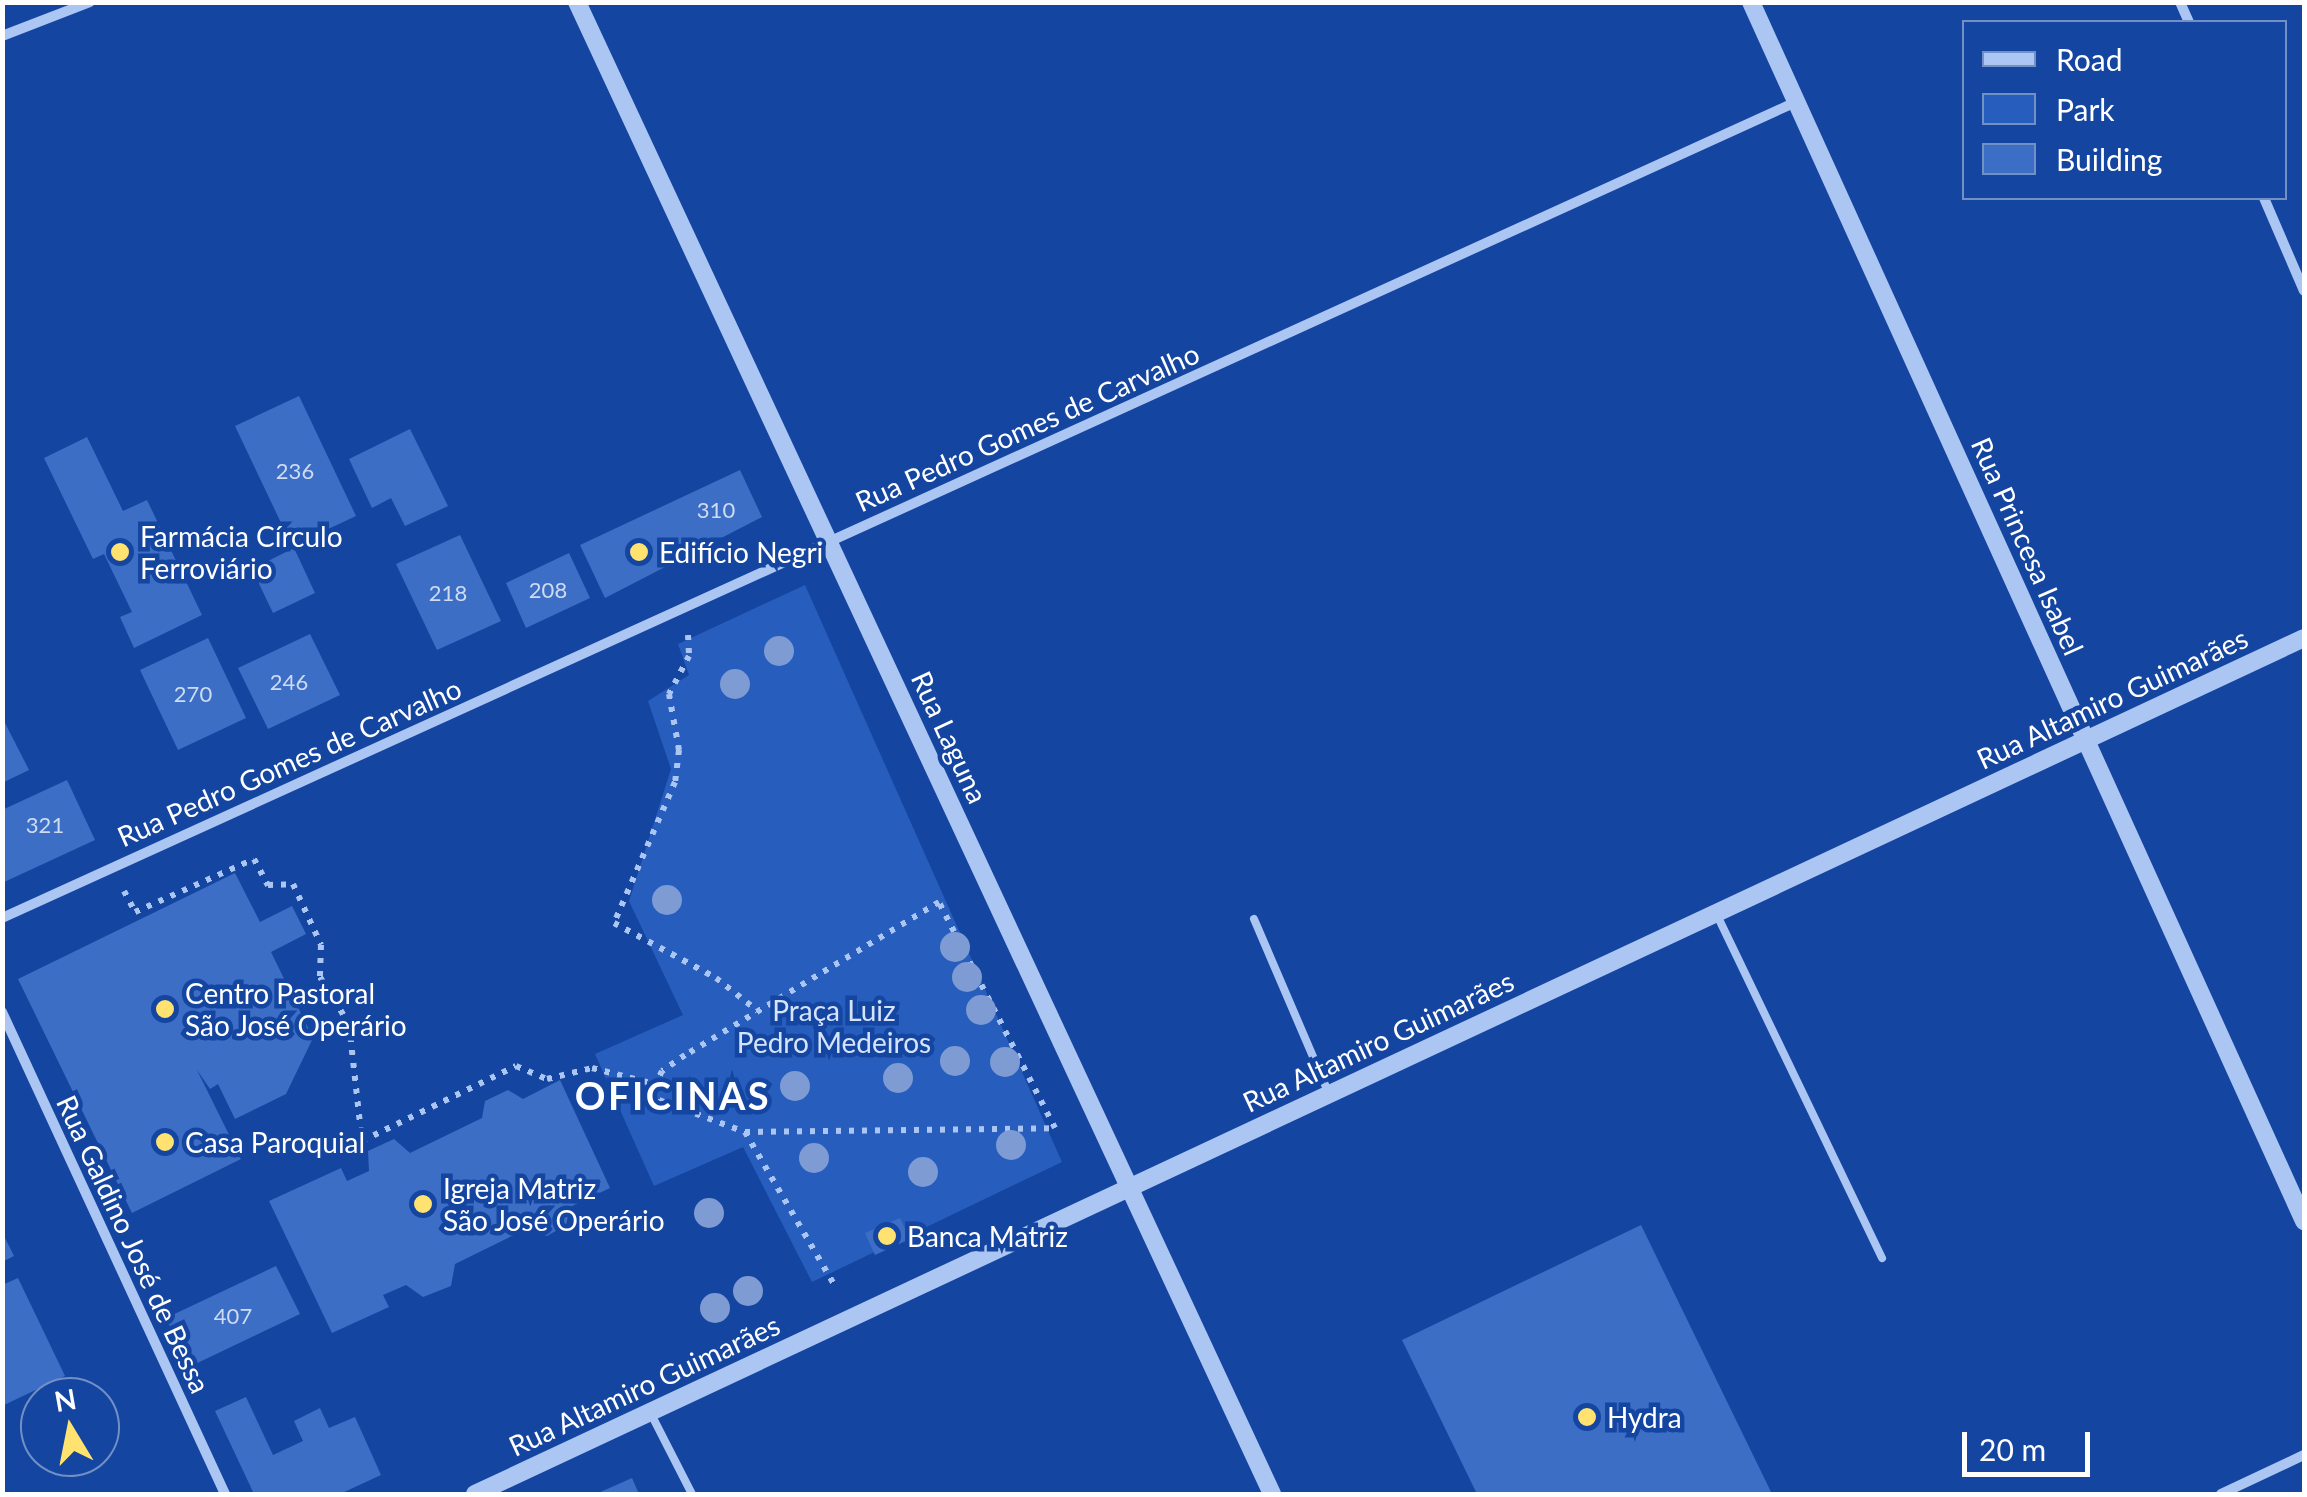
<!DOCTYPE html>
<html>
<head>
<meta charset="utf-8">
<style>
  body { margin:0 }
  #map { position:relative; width:2307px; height:1497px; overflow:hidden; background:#1445a0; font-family:Lato,sans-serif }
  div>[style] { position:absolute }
  .green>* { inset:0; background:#275ebe }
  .building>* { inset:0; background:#3d6ec6 }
  .path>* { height:6px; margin-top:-3px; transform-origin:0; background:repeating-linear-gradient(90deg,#acc6f4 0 5px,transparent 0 13px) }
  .service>* { height:8px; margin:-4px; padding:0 4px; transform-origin:4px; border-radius:4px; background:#acc6f4 }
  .minor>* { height:10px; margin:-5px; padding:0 5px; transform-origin:5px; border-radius:5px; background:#acc6f4 }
  .tertiary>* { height:18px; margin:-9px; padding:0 9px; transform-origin:9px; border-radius:9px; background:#acc6f4 }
  .trees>* { width:30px; height:30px; margin:-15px; border-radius:50%; background:#7e9cd3 }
  .dots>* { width:28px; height:28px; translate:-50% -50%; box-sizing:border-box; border:5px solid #1445a0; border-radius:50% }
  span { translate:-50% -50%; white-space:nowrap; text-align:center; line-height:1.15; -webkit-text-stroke:9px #1445a0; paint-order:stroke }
  .number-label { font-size:22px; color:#cedbf1 }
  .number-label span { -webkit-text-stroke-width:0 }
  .street-label { font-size:28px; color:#fff }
  .poi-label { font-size:28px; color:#fff }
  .left { translate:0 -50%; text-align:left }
  .park-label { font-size:28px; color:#d5e4fd }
  .district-label { font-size:38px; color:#fff; font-weight:700; letter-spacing:2.5px }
  .frame { position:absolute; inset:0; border:5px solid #fff; pointer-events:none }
  .legend { position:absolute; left:1962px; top:20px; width:325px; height:180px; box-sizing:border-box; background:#1445a0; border:2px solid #728fc6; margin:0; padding:12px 18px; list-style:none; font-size:30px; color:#fff }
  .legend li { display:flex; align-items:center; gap:20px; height:50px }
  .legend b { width:50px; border:2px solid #728fc6 }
  .north { position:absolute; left:20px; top:1377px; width:100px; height:100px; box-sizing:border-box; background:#1445a0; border:2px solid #728fc6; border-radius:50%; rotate:350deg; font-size:28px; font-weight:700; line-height:40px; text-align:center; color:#fff }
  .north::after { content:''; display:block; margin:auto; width:35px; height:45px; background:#ffe26f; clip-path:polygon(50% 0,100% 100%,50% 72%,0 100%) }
  .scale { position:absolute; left:1962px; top:1432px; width:128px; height:45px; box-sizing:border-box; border:5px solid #fff; border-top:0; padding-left:12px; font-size:30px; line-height:35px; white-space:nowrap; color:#fff; -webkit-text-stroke:8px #1445a0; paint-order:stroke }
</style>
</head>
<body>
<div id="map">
  <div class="green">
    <i style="clip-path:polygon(805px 585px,1062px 1162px,812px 1282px,743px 1147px,654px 1186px,595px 1054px,683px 1015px,629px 901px,671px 769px,648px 701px,689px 675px,678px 644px)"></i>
  </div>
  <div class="building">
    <i style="clip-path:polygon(299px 396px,356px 516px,292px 546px,235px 426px)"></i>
    <i style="clip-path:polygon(410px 429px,448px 506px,405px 526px,391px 498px,372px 508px,349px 459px)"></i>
    <i style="clip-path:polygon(87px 437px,123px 511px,147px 500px,202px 615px,134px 648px,120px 617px,132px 612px,104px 554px,93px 559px,44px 458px)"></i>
    <i style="clip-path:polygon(740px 470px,762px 517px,605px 598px,580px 545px)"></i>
    <i style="clip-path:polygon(460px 535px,501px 621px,437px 650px,396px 564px)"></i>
    <i style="clip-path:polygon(294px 548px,315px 593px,273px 613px,252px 569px)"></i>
    <i style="clip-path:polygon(569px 553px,590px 598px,526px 628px,506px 583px)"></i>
    <i style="clip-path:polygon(310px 634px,340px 695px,268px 729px,238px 668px)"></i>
    <i style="clip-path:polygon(208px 638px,246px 718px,178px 750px,140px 670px)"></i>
    <i style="clip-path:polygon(2px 717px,29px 770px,2px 783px)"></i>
    <i style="clip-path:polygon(67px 780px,95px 840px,2px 883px,2px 810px)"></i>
    <i style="clip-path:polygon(235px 873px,260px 922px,292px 906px,306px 934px,271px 952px,313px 1038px,286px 1094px,235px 1119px,218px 1084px,210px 1089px,197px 1070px,241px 1159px,132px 1213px,18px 979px)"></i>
    <i style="clip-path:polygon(560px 1080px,610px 1188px,570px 1207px,566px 1225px,547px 1236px,528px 1228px,455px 1264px,451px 1286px,423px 1297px,406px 1285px,383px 1295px,389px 1307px,332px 1333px,269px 1201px,341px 1168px,347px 1181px,369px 1171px,368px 1151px,394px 1139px,410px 1153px,482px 1118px,485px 1101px,508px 1090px,523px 1099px)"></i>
    <i style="clip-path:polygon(900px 1218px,910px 1239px,875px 1255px,865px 1233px)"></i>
    <i style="clip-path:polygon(1641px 1225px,1772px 1494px,1477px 1494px,1402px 1340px)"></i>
    <i style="clip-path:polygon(2px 1232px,14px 1256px,2px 1262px)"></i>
    <i style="clip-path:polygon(276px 1266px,300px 1314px,189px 1367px,166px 1318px)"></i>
    <i style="clip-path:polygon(18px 1278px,65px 1376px,2px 1406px,2px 1285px)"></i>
    <i style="clip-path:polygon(246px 1397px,273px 1455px,303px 1441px,294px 1421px,320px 1408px,329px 1428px,355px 1417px,381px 1475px,340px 1494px,254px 1494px,215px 1411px)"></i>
    <i style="clip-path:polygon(632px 1478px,639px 1494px,596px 1494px)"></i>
  </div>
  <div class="path">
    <i style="left:688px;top:635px;width:21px;rotate:87deg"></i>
    <i style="left:689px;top:656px;width:43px;rotate:117.8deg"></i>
    <i style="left:669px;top:694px;width:57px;rotate:79.9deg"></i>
    <i style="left:679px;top:750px;width:32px;rotate:97deg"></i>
    <i style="left:675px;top:782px;width:154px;rotate:113.4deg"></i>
    <i style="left:614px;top:923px;width:116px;rotate:28.3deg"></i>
    <i style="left:716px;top:978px;width:53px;rotate:38.2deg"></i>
    <i style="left:124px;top:891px;width:24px;rotate:62deg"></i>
    <i style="left:135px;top:912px;width:130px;rotate:-24deg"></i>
    <i style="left:254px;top:859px;width:30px;rotate:62deg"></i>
    <i style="left:268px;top:885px;width:25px;rotate:-2deg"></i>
    <i style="left:293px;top:884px;width:67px;rotate:65.3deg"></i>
    <i style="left:321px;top:945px;width:32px;rotate:92deg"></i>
    <i style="left:320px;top:977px;width:55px;rotate:58.3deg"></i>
    <i style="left:349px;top:1024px;width:118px;rotate:83.7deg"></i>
    <i style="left:362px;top:1141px;width:171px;rotate:-26deg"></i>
    <i style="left:516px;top:1066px;width:34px;rotate:23deg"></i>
    <i style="left:547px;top:1079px;width:46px;rotate:-13.7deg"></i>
    <i style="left:592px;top:1068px;width:65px;rotate:14.3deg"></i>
    <i style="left:745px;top:1132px;width:310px;rotate:-0.7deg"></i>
    <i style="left:1055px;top:1128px;width:254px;rotate:-117.2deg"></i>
    <i style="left:939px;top:902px;width:297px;rotate:148.9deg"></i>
    <i style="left:685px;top:1055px;width:28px;rotate:145deg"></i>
    <i style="left:662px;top:1071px;width:18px;rotate:117deg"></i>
    <i style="left:654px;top:1087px;width:14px;rotate:69deg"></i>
    <i style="left:659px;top:1100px;width:92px;rotate:20.4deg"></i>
    <i style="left:745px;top:1132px;width:178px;rotate:59.7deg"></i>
  </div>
  <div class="service">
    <i style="left:1716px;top:913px;width:383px;rotate:64.3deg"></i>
    <i style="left:1254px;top:919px;width:190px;rotate:66.8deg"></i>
    <i style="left:650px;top:1412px;width:92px;rotate:62.9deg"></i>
  </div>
  <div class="minor">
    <i style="left:2180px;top:2px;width:22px;rotate:66deg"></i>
    <i style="left:2px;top:36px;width:94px;rotate:-21.1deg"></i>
    <i style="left:2264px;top:198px;width:101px;rotate:66.7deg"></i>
    <i style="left:2px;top:918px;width:1971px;rotate:-24.46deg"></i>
    <i style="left:2px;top:1012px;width:531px;rotate:65.17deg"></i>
    <i style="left:2221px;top:1494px;width:92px;rotate:-25.2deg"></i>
  </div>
  <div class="tertiary">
    <i style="left:577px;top:2px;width:1646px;rotate:65.02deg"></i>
    <i style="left:1751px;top:2px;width:1339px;rotate:65.6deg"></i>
    <i style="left:475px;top:1494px;width:2019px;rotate:-25.08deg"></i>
  </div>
  <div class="trees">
    <i style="left:779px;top:651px"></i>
    <i style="left:735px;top:684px"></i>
    <i style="left:667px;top:900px"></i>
    <i style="left:955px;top:947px"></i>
    <i style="left:967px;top:977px"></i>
    <i style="left:981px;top:1010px"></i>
    <i style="left:955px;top:1061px"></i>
    <i style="left:1005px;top:1062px"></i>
    <i style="left:898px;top:1078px"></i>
    <i style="left:795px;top:1086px"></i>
    <i style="left:1011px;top:1145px"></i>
    <i style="left:814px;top:1158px"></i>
    <i style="left:923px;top:1172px"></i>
    <i style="left:709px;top:1213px"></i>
    <i style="left:748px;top:1291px"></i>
    <i style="left:715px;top:1308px"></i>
  </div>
  <div class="dots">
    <i style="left:120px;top:552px;background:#ffe26f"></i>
    <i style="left:639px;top:552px;background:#ffe26f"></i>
    <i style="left:165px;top:1009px;background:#ffe26f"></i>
    <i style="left:165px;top:1142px;background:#ffe26f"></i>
    <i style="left:423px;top:1204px;background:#ffe26f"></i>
    <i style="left:887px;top:1236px;background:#ffe26f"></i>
    <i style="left:1587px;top:1417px;background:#ffe26f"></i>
  </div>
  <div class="number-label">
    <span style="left:295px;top:471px">236</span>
    <span style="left:716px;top:510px">310</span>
    <span style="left:548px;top:590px">208</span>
    <span style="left:448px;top:593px">218</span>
    <span style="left:289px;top:682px">246</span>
    <span style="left:193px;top:694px">270</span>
    <span style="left:45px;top:825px">321</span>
    <span style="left:233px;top:1316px">407</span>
  </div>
  <div class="street-label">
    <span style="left:1027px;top:427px;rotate:-24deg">Rua Pedro Gomes de Carvalho</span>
    <span style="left:2028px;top:546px;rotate:66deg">Rua Princesa Isabel</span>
    <span style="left:2112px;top:698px;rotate:-25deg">Rua Altamiro Guimarães</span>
    <span style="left:950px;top:737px;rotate:65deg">Rua Laguna</span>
    <span style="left:289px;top:762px;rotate:-24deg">Rua Pedro Gomes de Carvalho</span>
    <span style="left:1378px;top:1041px;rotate:-25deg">Rua Altamiro Guimarães</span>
    <span style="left:134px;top:1244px;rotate:65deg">Rua Galdino José de Bessa</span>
    <span style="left:644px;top:1385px;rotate:-25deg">Rua Altamiro Guimarães</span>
  </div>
  <div class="poi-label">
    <span class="left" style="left:140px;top:552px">Farmácia Círculo<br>Ferroviário</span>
    <span class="left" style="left:659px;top:552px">Edifício Negri</span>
    <span class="left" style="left:185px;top:1009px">Centro Pastoral<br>São José Operário</span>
    <span class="left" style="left:185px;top:1142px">Casa Paroquial</span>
    <span class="left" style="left:443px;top:1204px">Igreja Matriz<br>São José Operário</span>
    <span class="left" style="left:907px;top:1236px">Banca Matriz</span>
    <span class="left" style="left:1607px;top:1417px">Hydra</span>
  </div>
  <div class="park-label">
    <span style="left:834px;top:1026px">Praça Luiz<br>Pedro Medeiros</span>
  </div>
  <div class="district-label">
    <span style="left:673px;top:1096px">OFICINAS</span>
  </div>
  <div class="frame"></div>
  <ul class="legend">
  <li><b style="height:12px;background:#acc6f4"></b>Road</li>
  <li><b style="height:28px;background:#275ebe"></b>Park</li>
  <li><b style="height:28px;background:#3d6ec6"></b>Building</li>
  </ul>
  <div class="north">N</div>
  <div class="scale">20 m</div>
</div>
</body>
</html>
